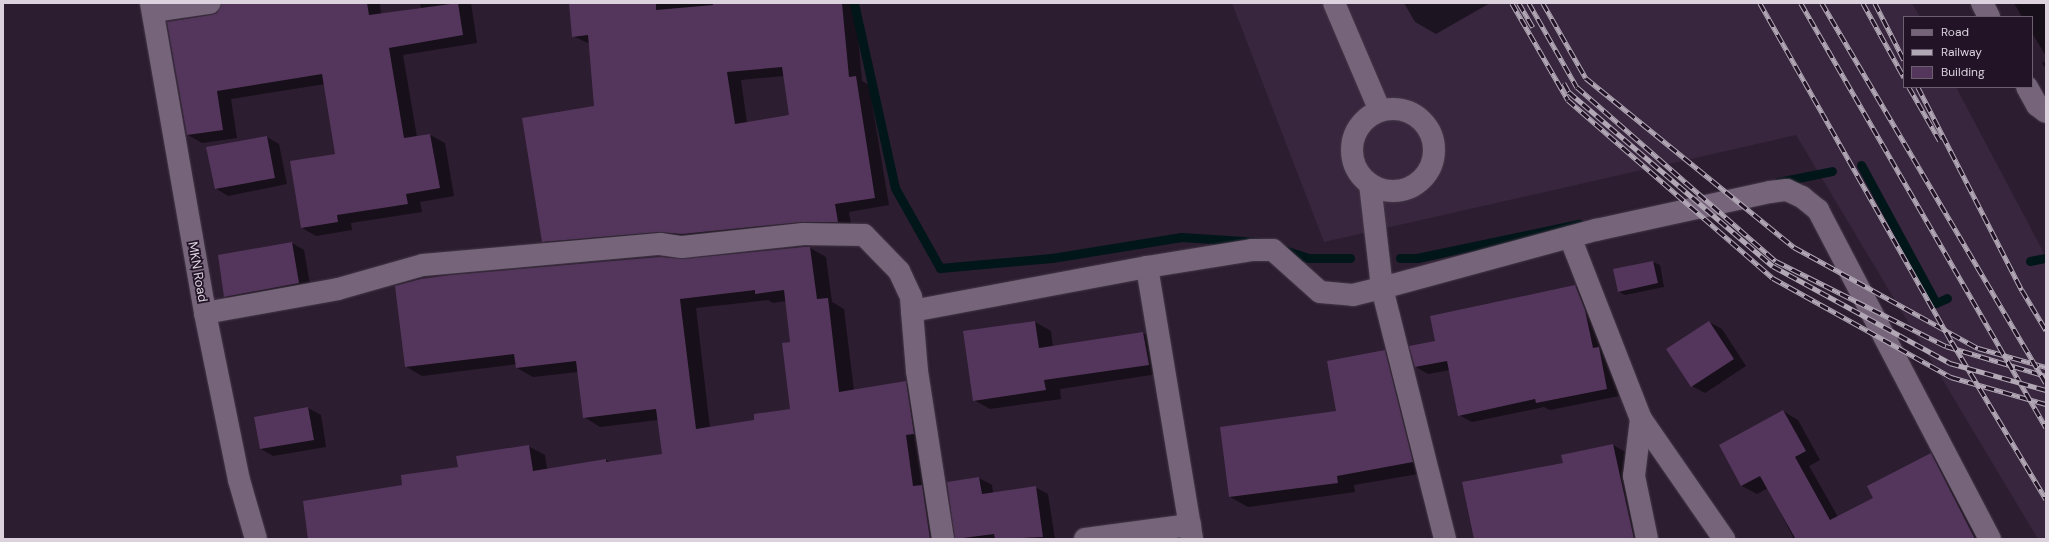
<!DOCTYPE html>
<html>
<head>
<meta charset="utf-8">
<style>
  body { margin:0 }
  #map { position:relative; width:2049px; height:542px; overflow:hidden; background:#2c1d30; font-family:"DM Sans",sans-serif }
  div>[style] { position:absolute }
  .built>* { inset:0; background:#38263e }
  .shadow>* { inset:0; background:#0007 }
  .stream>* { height:9px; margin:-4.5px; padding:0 4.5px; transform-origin:4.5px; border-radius:4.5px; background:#011618 }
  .building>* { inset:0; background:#54365c }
  .roads { filter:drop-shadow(0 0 1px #443847) drop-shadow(0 0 1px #443847) }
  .minor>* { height:22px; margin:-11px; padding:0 11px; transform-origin:11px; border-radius:11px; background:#75647a }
  .minor>.ring { margin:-11px; padding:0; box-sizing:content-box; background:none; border:22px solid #75647a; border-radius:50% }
  .rail>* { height:4.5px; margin-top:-2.25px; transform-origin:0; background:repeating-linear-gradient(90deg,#221426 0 9px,#b1a7b5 0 18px); box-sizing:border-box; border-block:1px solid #b1a7b5 }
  span { translate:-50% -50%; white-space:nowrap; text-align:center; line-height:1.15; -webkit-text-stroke:3.5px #221426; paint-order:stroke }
  .street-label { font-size:13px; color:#dbd2de }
  .frame { position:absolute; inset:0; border:4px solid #dbd2de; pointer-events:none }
  .legend { position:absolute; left:1903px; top:16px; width:130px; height:72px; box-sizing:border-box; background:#221426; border:1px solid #6c6070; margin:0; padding:5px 7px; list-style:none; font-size:12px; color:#dbd2de }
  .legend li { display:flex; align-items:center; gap:8px; height:20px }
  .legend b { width:20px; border:1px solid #6c6070 }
</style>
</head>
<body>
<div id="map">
  <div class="built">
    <i style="clip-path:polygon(1232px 3px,1912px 3px,1920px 17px,1904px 17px,1904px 87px,1956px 87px,2046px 257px,2046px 539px,2038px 539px,1796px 135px,1324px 242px)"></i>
  </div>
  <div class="shadow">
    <i style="clip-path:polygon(222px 3px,380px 3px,381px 14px,421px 8px,420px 3px,471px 3px,477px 43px,403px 55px,417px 137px,430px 135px,445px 143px,454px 196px,420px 202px,422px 212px,351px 223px,352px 230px,316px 236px,302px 228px,291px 162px,336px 154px,325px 84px,231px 99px,237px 138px,202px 143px,188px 135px,212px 16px,221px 9px)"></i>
    <i style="clip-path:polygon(evenodd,570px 3px,855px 3px,862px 81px,869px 85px,889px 205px,849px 212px,852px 230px,557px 249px,543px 241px,595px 107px,590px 44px,573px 36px,570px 3px,784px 76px,791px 116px,747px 123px,741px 80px,784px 76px)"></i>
    <i style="clip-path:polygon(1404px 3px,1490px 3px,1436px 34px,1415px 22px)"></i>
    <i style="clip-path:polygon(2014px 3px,2046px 3px,2046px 56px,2032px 33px,2032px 17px,2022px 17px)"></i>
    <i style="clip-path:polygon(2046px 61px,2046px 69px,2042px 63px)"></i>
    <i style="clip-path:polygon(267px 137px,279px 144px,287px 184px,228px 196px,215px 188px)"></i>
    <i style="clip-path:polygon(292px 243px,304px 250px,311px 290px,238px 303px,225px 296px)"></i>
    <i style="clip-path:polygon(evenodd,810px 248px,826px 257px,832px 302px,844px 309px,854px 391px,906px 383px,922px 392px,945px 539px,309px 539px,403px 486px,528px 446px,545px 455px,547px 469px,606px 460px,611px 462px,663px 455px,658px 420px,600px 427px,584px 417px,578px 372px,533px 377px,517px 368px,517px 364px,422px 376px,405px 366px,683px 260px,810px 248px,768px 300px,773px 303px,786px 301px,791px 343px,791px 409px,756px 421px,710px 428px,696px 308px,768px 300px)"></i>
    <i style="clip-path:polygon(1653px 262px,1660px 265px,1664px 287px,1625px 295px,1619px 292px,1615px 270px)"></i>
    <i style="clip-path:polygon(1575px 286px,1588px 294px,1611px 356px,1619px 396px,1550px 410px,1544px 407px,1472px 422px,1459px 415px,1450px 370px,1428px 374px,1416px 367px,1436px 342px)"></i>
    <i style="clip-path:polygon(1035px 322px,1051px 331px,1053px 347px,1143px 333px,1159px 342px,1164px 373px,1060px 389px,1061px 399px,990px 409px,974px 400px,964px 332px)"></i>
    <i style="clip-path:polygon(1709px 322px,1722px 329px,1746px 366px,1705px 393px,1692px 386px)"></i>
    <i style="clip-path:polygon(1385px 351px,1402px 362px,1430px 472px,1354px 485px,1355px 492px,1248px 507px,1230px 497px,1221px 428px,1337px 412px)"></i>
    <i style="clip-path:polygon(308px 408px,321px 415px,326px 447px,273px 456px,261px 449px)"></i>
    <i style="clip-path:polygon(1783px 411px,1798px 420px,1820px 460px,1809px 466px,1838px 517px,1875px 499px,1931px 454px,1946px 463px,1984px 539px,1794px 539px,1768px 488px,1757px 494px,1742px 486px,1721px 445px)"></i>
    <i style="clip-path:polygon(1613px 445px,1629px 454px,1647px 539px,1475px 539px,1564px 464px,1562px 456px)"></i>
    <i style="clip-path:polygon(979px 478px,992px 485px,993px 493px,1035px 487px,1048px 494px,1055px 539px,956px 539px,948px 482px)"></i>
  </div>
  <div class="stream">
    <i style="left:854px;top:3px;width:189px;rotate:77.5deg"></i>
    <i style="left:895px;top:188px;width:92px;rotate:60.6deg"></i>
    <i style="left:940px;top:268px;width:112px;rotate:-5.1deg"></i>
    <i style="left:1052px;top:258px;width:131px;rotate:-9.2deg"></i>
    <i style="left:1181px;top:237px;width:78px;rotate:3.7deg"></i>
    <i style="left:1861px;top:165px;width:157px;rotate:61.5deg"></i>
    <i style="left:1936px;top:303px;width:12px;rotate:-24deg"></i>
    <i style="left:1778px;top:182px;width:55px;rotate:-11.5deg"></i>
    <i style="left:1281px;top:249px;width:29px;rotate:18deg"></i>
    <i style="left:1309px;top:258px;width:41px"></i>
    <i style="left:1400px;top:258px;width:17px"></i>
    <i style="left:1417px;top:258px;width:166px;rotate:-11.9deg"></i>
    <i style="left:2030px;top:261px;width:16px;rotate:-11deg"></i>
  </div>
  <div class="building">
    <i style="clip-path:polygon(221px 3px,367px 3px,369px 15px,458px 3px,463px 35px,389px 48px,404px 138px,430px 134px,440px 188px,406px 194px,408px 204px,337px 215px,338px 222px,301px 228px,290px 161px,335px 154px,322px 74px,217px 91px,223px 130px,187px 135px,167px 22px,211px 15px,217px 13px)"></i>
    <i style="clip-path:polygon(evenodd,569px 3px,656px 3px,656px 10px,713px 5px,713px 3px,842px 3px,849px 77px,856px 76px,875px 198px,835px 204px,838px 222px,802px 222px,682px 234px,659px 232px,542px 242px,522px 118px,594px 106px,588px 35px,572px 37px,569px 3px,782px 67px,789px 115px,735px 124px,727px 72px,782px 67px)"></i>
    <i style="clip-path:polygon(267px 136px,275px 178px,215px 189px,206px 147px)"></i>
    <i style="clip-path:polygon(292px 242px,299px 283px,224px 297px,218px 255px)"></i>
    <i style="clip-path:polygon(evenodd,804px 247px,810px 247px,817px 299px,828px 298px,839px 392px,906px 381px,914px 434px,906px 435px,913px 486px,922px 485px,930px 539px,308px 539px,303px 501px,402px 485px,401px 475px,458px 467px,456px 456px,529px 445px,533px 471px,606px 459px,606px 462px,662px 454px,656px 409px,583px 418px,576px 361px,516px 368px,514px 354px,405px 367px,395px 286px,421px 279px,451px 275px,660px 257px,683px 259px,804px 247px,755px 290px,755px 294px,784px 290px,790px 342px,782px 343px,790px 409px,754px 414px,754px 420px,696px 429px,680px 299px,755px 290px)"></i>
    <i style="clip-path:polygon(1653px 261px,1658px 283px,1618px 292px,1613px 269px)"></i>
    <i style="clip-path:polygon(1575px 285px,1585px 310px,1593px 348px,1599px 347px,1607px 389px,1536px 403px,1535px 399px,1458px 416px,1447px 361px,1415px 367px,1409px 346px,1435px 341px,1430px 316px)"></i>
    <i style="clip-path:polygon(1035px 321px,1039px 348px,1143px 332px,1149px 365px,1044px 380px,1046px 390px,973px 401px,963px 331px)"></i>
    <i style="clip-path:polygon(1709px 321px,1734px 359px,1691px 387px,1666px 349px)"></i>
    <i style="clip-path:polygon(1385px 350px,1413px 462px,1337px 476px,1338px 483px,1229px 497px,1220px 427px,1336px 411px,1327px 361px)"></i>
    <i style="clip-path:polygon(308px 407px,314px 440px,260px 449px,254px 417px)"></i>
    <i style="clip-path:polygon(1783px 410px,1806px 451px,1795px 457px,1830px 520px,1873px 498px,1867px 486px,1931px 453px,1975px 539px,1792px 539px,1795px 538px,1760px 476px,1741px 486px,1719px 445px)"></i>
    <i style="clip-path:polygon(1613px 444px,1634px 539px,1474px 539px,1462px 482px,1563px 463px,1561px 455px)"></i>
    <i style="clip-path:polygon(979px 477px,982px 494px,1036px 486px,1043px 537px,995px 539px,994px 534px,955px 539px,947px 482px)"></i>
  </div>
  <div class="roads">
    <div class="minor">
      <i style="left:151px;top:3px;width:315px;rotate:80.1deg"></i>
      <i style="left:205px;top:313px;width:170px;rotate:78.5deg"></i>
      <i style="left:239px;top:480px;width:61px;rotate:73.9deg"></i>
      <i style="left:1334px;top:3px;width:117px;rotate:66.9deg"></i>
      <i style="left:1982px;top:3px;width:16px;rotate:63deg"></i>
      <i style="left:153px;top:11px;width:57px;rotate:-8.1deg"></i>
      <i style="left:2027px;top:87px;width:21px;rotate:61deg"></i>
      <i style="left:2037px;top:105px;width:11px;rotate:38deg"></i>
      <i class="ring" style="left:1352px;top:109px;width:60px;height:60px"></i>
      <i style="left:1370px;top:184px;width:105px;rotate:83.4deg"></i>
      <i style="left:1382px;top:288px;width:222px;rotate:-15.2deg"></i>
      <i style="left:1596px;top:230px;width:178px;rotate:-12.3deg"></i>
      <i style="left:1770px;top:192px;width:17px;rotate:-7deg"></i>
      <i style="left:1787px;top:190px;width:17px;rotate:25deg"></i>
      <i style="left:1802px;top:197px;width:21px;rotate:39deg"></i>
      <i style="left:1818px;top:210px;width:371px;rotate:62.4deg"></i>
      <i style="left:1570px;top:237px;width:195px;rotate:68.7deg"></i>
      <i style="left:1641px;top:419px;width:57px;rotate:97deg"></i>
      <i style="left:1634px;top:476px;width:64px;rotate:78.3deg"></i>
      <i style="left:1147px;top:267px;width:276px;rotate:80.6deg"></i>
      <i style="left:205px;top:313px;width:135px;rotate:-10.2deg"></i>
      <i style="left:338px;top:289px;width:88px;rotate:-15.8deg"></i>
      <i style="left:423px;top:265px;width:238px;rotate:-5.1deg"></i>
      <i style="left:660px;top:244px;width:22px;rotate:8deg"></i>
      <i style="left:682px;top:247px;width:122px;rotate:-6.1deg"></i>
      <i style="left:803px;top:234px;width:61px;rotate:0.9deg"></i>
      <i style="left:864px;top:235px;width:50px;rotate:45.8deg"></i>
      <i style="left:899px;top:271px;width:29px;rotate:65deg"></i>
      <i style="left:911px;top:297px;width:14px;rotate:86deg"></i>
      <i style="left:1641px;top:419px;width:146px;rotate:55.3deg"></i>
      <i style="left:943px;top:539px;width:170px;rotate:-98.8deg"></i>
      <i style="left:917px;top:371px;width:60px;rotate:-94.8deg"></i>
      <i style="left:912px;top:311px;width:239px;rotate:-10.6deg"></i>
      <i style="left:1147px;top:267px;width:106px;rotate:-9.2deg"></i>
      <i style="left:1252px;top:250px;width:21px"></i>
      <i style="left:1273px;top:250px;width:63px;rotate:41.8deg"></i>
      <i style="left:1320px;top:292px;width:33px;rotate:5deg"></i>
      <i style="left:1353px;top:295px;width:30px;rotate:-14deg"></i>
      <i style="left:1382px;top:288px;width:259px;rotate:75.9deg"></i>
      <i style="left:1085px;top:539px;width:106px;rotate:-7.6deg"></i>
    </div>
  </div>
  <div class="rail">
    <i style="left:1512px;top:3px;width:112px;rotate:60deg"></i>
    <i style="left:1568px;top:100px;width:271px;rotate:41deg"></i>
    <i style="left:1773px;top:278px;width:204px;rotate:29.1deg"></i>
    <i style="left:1951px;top:377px;width:99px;rotate:15.9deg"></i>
    <i style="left:1519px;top:3px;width:28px;rotate:60deg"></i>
    <i style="left:1529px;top:3px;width:97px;rotate:60.3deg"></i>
    <i style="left:1577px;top:87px;width:264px;rotate:41.2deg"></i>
    <i style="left:1776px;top:261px;width:190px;rotate:26.6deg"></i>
    <i style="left:1946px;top:346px;width:104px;rotate:16.7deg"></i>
    <i style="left:1543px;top:3px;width:86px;rotate:60.2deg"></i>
    <i style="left:1586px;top:78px;width:268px;rotate:39.1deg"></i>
    <i style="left:1794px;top:247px;width:210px;rotate:28.8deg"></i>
    <i style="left:1978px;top:348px;width:71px;rotate:15.6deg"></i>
    <i style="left:1760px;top:3px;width:390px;rotate:60.5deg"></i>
    <i style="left:1952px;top:342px;width:183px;rotate:59.1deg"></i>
    <i style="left:1801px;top:3px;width:490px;rotate:60deg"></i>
    <i style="left:1822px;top:3px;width:441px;rotate:59.5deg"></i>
    <i style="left:1863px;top:3px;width:85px;rotate:61deg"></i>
    <i style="left:1875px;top:3px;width:64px;rotate:63deg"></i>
    <i style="left:1564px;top:83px;width:10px;rotate:61deg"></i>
    <i style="left:1569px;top:92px;width:268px;rotate:40.5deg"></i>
    <i style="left:1773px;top:266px;width:202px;rotate:28.7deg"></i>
    <i style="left:1950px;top:363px;width:100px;rotate:15.7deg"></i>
    <i style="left:1909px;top:87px;width:62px;rotate:60.1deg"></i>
    <i style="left:1918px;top:87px;width:228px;rotate:62.9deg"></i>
    <i style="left:2022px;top:290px;width:47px;rotate:59deg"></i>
  </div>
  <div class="street-label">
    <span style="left:197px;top:272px;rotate:80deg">MKN Road</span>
  </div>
  <div class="frame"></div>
  <ul class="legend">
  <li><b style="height:5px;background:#75647a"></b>Road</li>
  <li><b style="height:5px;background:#b1a7b5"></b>Railway</li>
  <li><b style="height:11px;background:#54365c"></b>Building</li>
  </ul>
</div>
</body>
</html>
